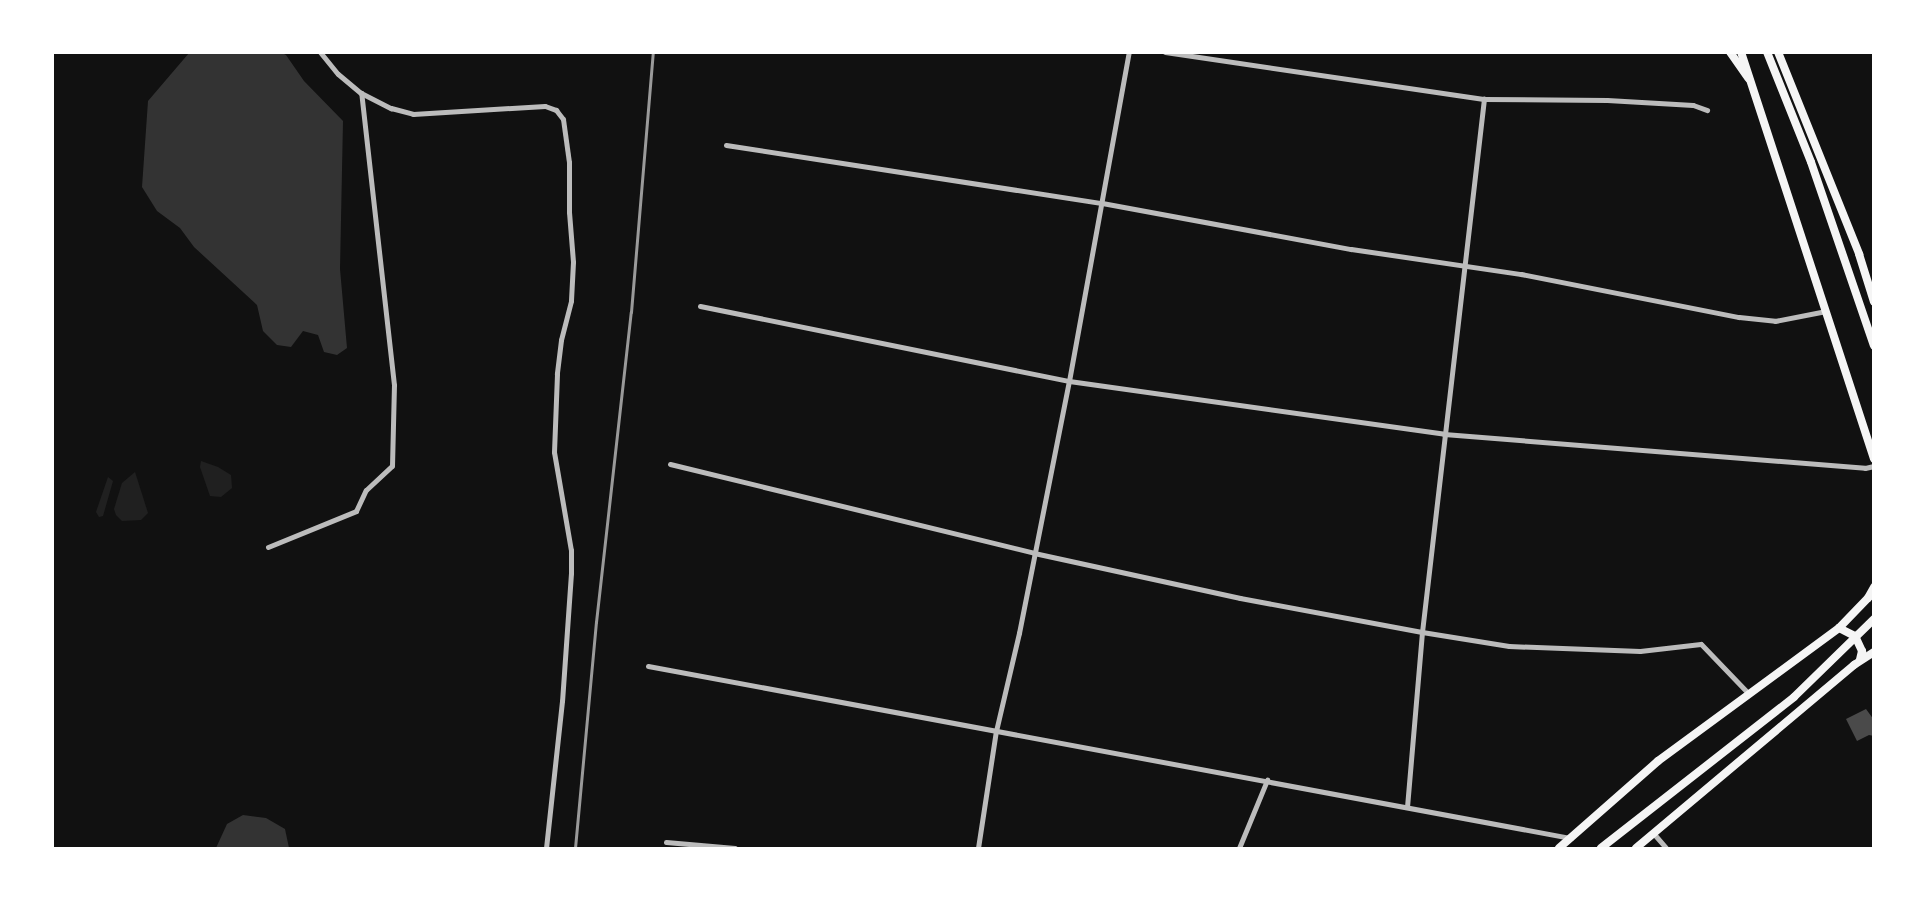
<!DOCTYPE html>
<html>
<head>
<meta charset="utf-8">
<style>
  body { margin:0 }
  #map { position:relative; width:1926px; height:901px; overflow:hidden; background:#111; font-family:"Crimson Pro",serif }
  div>[style] { position:absolute }
  .green>* { inset:0; background:#202020 }
  .water>* { inset:0; background:#333 }
  .building>* { inset:0; background:#4a4a4a }
  .minor>* { height:5px; margin:-2.5px; padding:0 2.5px; transform-origin:2.5px; border-radius:2.5px; background:#bcbcbc }
  .secondary>* { height:8px; margin:-4px; padding:0 4px; transform-origin:4px; border-radius:4px; background:#f5f5f5 }
  .primary>* { height:8px; margin:-4px; padding:0 4px; transform-origin:4px; border-radius:4px; background:#f5f5f5 }
  .rail>* { height:3px; margin:-1.5px; padding:0 1.5px; transform-origin:1.5px; border-radius:1.5px; background:#9a9a9a }
  span { translate:-50% -50%; white-space:nowrap; text-align:center; line-height:1.15; -webkit-text-stroke:6px #fff; paint-order:stroke }
  .frame { position:absolute; inset:0; border:54px solid #fff; pointer-events:none }
</style>
</head>
<body>
<div id="map">
  <div class="green">
    <i style="clip-path:polygon(201px 461px,218px 467px,231px 475px,232px 488px,221px 497px,210px 496px,200px 467px)"></i>
    <i style="clip-path:polygon(135px 472px,148px 513px,141px 520px,122px 521px,116px 515px,114px 509px,122px 483px)"></i>
    <i style="clip-path:polygon(108px 477px,113px 481px,103px 516px,99px 517px,96px 512px)"></i>
  </div>
  <div class="water">
    <i style="clip-path:polygon(280px 52px,286px 55px,304px 81px,343px 121px,340px 269px,347px 348px,337px 355px,324px 352px,318px 335px,303px 331px,291px 347px,277px 345px,263px 331px,257px 305px,194px 247px,180px 228px,157px 211px,142px 187px,148px 101px,189px 53px)"></i>
    <i style="clip-path:polygon(243px 815px,266px 818px,285px 829px,289px 848px,216px 848px,227px 824px)"></i>
  </div>
  <div class="building">
    <i style="clip-path:polygon(1866px 709px,1874px 720px,1874px 736px,1869px 735px,1857px 741px,1846px 719px)"></i>
  </div>
  <div class="minor">
    <i style="left:320px;top:52px;width:28px;rotate:51deg"></i>
    <i style="left:338px;top:74px;width:30px;rotate:40deg"></i>
    <i style="left:361px;top:93px;width:34px;rotate:27deg"></i>
    <i style="left:391px;top:108px;width:23px;rotate:15deg"></i>
    <i style="left:413px;top:114px;width:132px;rotate:-3.5deg"></i>
    <i style="left:545px;top:106px;width:12px;rotate:20deg"></i>
    <i style="left:556px;top:110px;width:11px;rotate:52deg"></i>
    <i style="left:563px;top:119px;width:43px;rotate:82.1deg"></i>
    <i style="left:569px;top:162px;width:50px;rotate:90deg"></i>
    <i style="left:569px;top:212px;width:50px;rotate:85.4deg"></i>
    <i style="left:573px;top:262px;width:39px;rotate:93deg"></i>
    <i style="left:571px;top:301px;width:40px;rotate:104.4deg"></i>
    <i style="left:561px;top:340px;width:34px;rotate:97deg"></i>
    <i style="left:557px;top:374px;width:78px;rotate:92.2deg"></i>
    <i style="left:554px;top:452px;width:99px;rotate:80.2deg"></i>
    <i style="left:571px;top:550px;width:23px;rotate:90deg"></i>
    <i style="left:571px;top:573px;width:128px;rotate:94deg"></i>
    <i style="left:562px;top:701px;width:148px;rotate:96.2deg"></i>
    <i style="left:1165px;top:52px;width:322px;rotate:8.4deg"></i>
    <i style="left:1484px;top:99px;width:123px;rotate:0.5deg"></i>
    <i style="left:1607px;top:100px;width:86px;rotate:3.3deg"></i>
    <i style="left:1693px;top:105px;width:15px;rotate:20deg"></i>
    <i style="left:726px;top:145px;width:380px;rotate:8.8deg"></i>
    <i style="left:1102px;top:203px;width:253px;rotate:10.5deg"></i>
    <i style="left:1351px;top:249px;width:172px;rotate:8.4deg"></i>
    <i style="left:1521px;top:274px;width:222px;rotate:11.2deg"></i>
    <i style="left:1739px;top:317px;width:36px;rotate:6deg"></i>
    <i style="left:1775px;top:321px;width:52px;rotate:-11.1deg"></i>
    <i style="left:700px;top:306px;width:377px;rotate:11.5deg"></i>
    <i style="left:1069px;top:381px;width:379px;rotate:8deg"></i>
    <i style="left:1444px;top:434px;width:422px;rotate:4.6deg"></i>
    <i style="left:1865px;top:468px;width:9px;rotate:-13deg"></i>
    <i style="left:670px;top:464px;width:375px;rotate:13.7deg"></i>
    <i style="left:1034px;top:553px;width:211px;rotate:12.3deg"></i>
    <i style="left:1240px;top:598px;width:185px;rotate:10.6deg"></i>
    <i style="left:1422px;top:632px;width:88px;rotate:9.1deg"></i>
    <i style="left:1509px;top:646px;width:131px;rotate:2.2deg"></i>
    <i style="left:1640px;top:651px;width:61px;rotate:-6.5deg"></i>
    <i style="left:1701px;top:644px;width:69px;rotate:46.2deg"></i>
    <i style="left:268px;top:547px;width:95px;rotate:-22.2deg"></i>
    <i style="left:356px;top:511px;width:23px;rotate:-65deg"></i>
    <i style="left:366px;top:490px;width:35px;rotate:-43deg"></i>
    <i style="left:392px;top:466px;width:81px;rotate:-88.6deg"></i>
    <i style="left:394px;top:385px;width:294px;rotate:-96.4deg"></i>
    <i style="left:648px;top:666px;width:939px;rotate:10.56deg"></i>
    <i style="left:1407px;top:807px;width:176px;rotate:-85.1deg"></i>
    <i style="left:1422px;top:632px;width:537px;rotate:-83.37deg"></i>
    <i style="left:1654px;top:834px;width:18px;rotate:49deg"></i>
    <i style="left:666px;top:842px;width:69px;rotate:5deg"></i>
    <i style="left:978px;top:848px;width:118px;rotate:-81.3deg"></i>
    <i style="left:996px;top:731px;width:101px;rotate:-76.8deg"></i>
    <i style="left:1019px;top:633px;width:257px;rotate:-78.8deg"></i>
    <i style="left:1069px;top:381px;width:334px;rotate:-79.7deg"></i>
    <i style="left:1239px;top:848px;width:74px;rotate:-67.6deg"></i>
  </div>
  <div class="secondary">
    <i style="left:1730px;top:52px;width:32px;rotate:55deg"></i>
  </div>
  <div class="primary">
    <i style="left:1741px;top:52px;width:428px;rotate:71.9deg"></i>
    <i style="left:1767px;top:52px;width:118px;rotate:68.2deg"></i>
    <i style="left:1811px;top:162px;width:194px;rotate:71.1deg"></i>
    <i style="left:1778px;top:52px;width:218px;rotate:68.1deg"></i>
    <i style="left:1859px;top:254px;width:50px;rotate:72.6deg"></i>
    <i style="left:1839px;top:628px;width:18px;rotate:27deg"></i>
    <i style="left:1855px;top:636px;width:17px;rotate:65deg"></i>
    <i style="left:1862px;top:651px;width:9px;rotate:103deg"></i>
    <i style="left:1559px;top:848px;width:132px;rotate:-41.3deg"></i>
    <i style="left:1658px;top:761px;width:225px;rotate:-36.3deg"></i>
    <i style="left:1839px;top:628px;width:42px;rotate:-46deg"></i>
    <i style="left:1868px;top:598px;width:13px;rotate:-61deg"></i>
    <i style="left:1601px;top:848px;width:245px;rotate:-38deg"></i>
    <i style="left:1794px;top:697px;width:112px;rotate:-44.3deg"></i>
    <i style="left:1636px;top:848px;width:285px;rotate:-40deg"></i>
    <i style="left:1854px;top:665px;width:24px;rotate:-33deg"></i>
  </div>
  <div class="rail">
    <i style="left:575px;top:848px;width:227px;rotate:-84.7deg"></i>
    <i style="left:596px;top:622px;width:312px;rotate:-83.6deg"></i>
    <i style="left:631px;top:312px;width:261px;rotate:-85.2deg"></i>
  </div>
  <div class="frame"></div>
</div>
</body>
</html>
